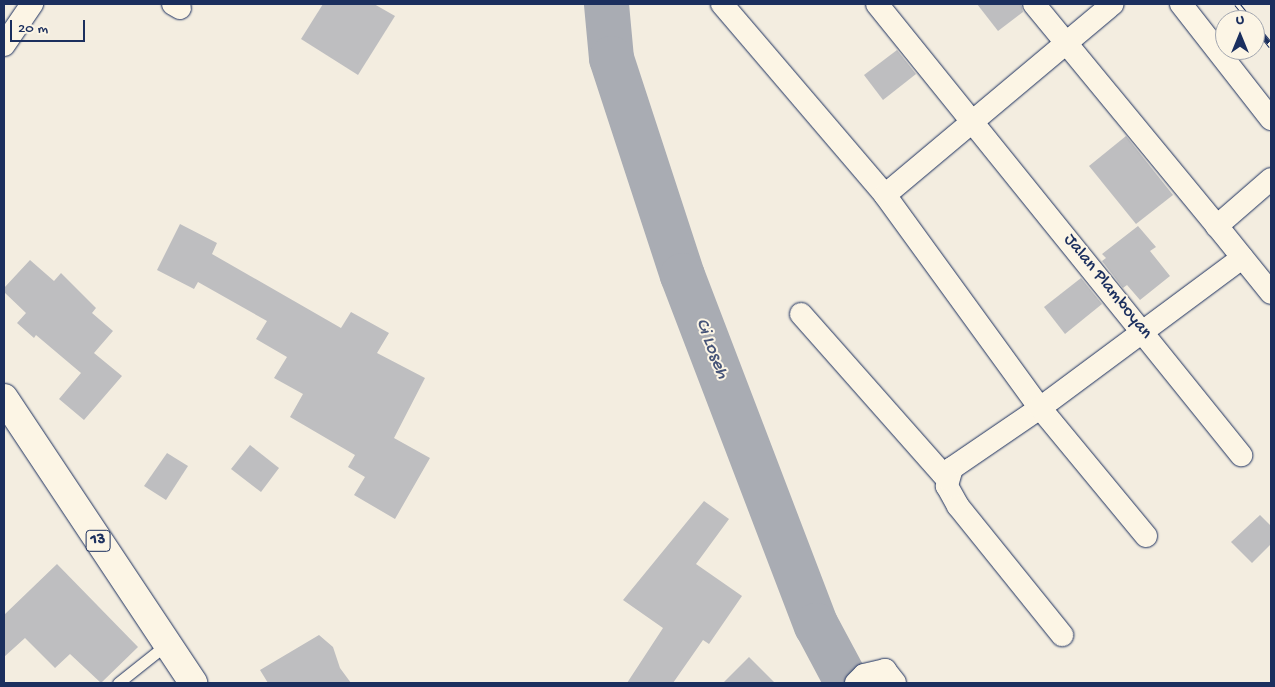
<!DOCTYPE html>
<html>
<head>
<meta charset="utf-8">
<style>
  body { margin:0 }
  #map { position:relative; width:1275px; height:687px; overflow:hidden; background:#f3ede0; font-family:"Gochi Hand",sans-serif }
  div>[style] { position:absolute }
  .river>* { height:45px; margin:-22.5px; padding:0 22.5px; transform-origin:22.5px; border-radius:22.5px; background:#a9acb3 }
  .building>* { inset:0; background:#bebec0 }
  .roads { filter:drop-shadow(0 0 1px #1b2f5e) drop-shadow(0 0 1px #1b2f5e) }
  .lane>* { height:11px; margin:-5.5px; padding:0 5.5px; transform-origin:5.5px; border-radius:5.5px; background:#fcf5e5 }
  .street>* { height:22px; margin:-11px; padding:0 11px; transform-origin:11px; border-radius:11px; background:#fcf5e5 }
  .highway>* { height:28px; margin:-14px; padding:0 14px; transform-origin:14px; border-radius:14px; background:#fcf5e5 }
  .rail>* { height:5.5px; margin-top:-2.75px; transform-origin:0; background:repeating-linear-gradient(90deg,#fcf5e5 0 11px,#1b2f5e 0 22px); box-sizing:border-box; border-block:1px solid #1b2f5e }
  span { translate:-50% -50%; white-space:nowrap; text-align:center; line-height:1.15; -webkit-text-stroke:4px #fcf5e5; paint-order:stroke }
  .shield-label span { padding:1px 4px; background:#fcf5e5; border:1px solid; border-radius:4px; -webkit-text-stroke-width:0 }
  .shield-label { font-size:16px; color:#1b2f5e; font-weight:700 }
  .street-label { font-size:18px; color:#1b2f5e }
  .water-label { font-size:19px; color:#465478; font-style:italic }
  .frame { position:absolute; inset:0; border:5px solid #1b2f5e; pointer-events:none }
  .north { position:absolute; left:1215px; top:10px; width:50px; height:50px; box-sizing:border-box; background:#fcf5e5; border:1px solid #a2a6af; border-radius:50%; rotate:0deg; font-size:14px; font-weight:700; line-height:20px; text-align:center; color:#1b2f5e }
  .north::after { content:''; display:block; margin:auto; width:18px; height:22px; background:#1b2f5e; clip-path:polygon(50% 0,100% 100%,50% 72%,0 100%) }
  .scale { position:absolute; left:10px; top:20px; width:75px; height:22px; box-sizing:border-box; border:2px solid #1b2f5e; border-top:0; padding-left:6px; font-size:15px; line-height:18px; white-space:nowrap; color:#1b2f5e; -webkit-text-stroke:4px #fcf5e5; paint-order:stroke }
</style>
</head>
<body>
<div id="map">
  <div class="river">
    <i style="left:606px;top:4px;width:54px;rotate:84.7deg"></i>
    <i style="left:611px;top:58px;width:228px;rotate:71.9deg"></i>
    <i style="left:682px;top:275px;width:375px;rotate:69.1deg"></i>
    <i style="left:816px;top:625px;width:66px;rotate:61.9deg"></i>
  </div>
  <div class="building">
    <i style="clip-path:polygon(323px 4px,374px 4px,395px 16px,358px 75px,301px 39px)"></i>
    <i style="clip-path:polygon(977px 4px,1021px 4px,1023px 12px,998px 31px)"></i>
    <i style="clip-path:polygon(897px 50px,916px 74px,883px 100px,864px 75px)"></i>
    <i style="clip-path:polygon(1126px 136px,1173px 195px,1136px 224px,1089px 166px)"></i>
    <i style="clip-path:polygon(180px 224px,217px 243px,212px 254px,341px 328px,351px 312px,389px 333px,377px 353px,425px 378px,394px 438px,430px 458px,395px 519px,354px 495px,365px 477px,348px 467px,355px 455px,290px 417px,303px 394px,274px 378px,287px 357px,256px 339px,267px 321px,198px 282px,194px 289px,157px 270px)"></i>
    <i style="clip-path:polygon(1138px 226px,1156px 247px,1150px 251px,1170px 276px,1140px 300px,1127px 285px,1123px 288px,1102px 261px,1106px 258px,1102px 254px)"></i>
    <i style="clip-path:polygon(30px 260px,54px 281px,61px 273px,96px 308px,92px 313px,113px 331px,94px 353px,122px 376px,84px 420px,59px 399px,81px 373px,36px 335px,34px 338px,17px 323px,26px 313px,4px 292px,4px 288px)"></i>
    <i style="clip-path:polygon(1081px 278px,1102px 304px,1065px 334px,1044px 307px)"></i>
    <i style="clip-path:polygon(250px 445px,279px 468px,261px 492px,231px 469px)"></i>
    <i style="clip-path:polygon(167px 453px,188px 466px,166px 500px,144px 486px)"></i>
    <i style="clip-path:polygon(704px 501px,729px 519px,696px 564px,742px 596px,709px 644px,703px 640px,673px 683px,627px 683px,663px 628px,623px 600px)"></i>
    <i style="clip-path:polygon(1260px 515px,1271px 526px,1271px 544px,1252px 563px,1231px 542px)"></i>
    <i style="clip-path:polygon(57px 564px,138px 647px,101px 683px,70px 654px,55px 668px,25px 638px,4px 657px,4px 615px)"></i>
    <i style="clip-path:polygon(319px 635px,333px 647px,340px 668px,351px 683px,268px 683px,260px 670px)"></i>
    <i style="clip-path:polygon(749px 657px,775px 683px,723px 683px)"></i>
  </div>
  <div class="roads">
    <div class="lane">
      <i style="left:118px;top:683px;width:63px;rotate:-38.5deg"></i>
    </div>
    <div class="street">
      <i style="left:173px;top:4px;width:8px;rotate:30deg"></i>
      <i style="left:722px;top:4px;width:251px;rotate:49.5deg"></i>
      <i style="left:885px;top:195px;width:263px;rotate:54deg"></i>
      <i style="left:1040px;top:408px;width:107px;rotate:145.7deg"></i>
      <i style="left:952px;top:468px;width:19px;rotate:106deg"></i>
      <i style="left:947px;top:486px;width:23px;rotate:61deg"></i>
      <i style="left:958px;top:506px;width:166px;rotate:51.1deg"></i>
      <i style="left:877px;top:4px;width:580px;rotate:51.09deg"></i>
      <i style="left:1034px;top:4px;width:288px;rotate:50.5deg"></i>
      <i style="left:1181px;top:4px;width:146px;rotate:52deg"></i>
      <i style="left:4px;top:45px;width:50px;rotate:-55.7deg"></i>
      <i style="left:1271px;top:179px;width:72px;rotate:139deg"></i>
      <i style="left:1217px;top:226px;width:86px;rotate:51.1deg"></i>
      <i style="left:885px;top:195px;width:297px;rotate:-40deg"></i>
      <i style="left:801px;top:314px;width:220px;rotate:48.5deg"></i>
      <i style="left:1146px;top:536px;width:166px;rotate:-129.6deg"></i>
      <i style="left:1040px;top:408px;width:252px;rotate:-36.6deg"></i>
      <i style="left:856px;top:683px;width:11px;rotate:-45deg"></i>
      <i style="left:864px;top:675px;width:22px;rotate:-13deg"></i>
      <i style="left:885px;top:670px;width:16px;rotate:52deg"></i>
    </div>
    <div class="highway">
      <i style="left:4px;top:398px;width:342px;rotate:56.4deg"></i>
    </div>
  </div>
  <div class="rail">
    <i style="left:1237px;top:4px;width:21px;rotate:51deg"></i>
    <i style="left:1255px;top:26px;width:26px;rotate:51deg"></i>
  </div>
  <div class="shield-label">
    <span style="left:98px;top:541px">13</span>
  </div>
  <div class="street-label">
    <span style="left:1107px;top:287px;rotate:51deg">Jalan Plamboyan</span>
  </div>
  <div class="water-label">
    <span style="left:711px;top:349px;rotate:69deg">Ci Loseh</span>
  </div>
  <div class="frame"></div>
  <div class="north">U</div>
  <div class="scale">20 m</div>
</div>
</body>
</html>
